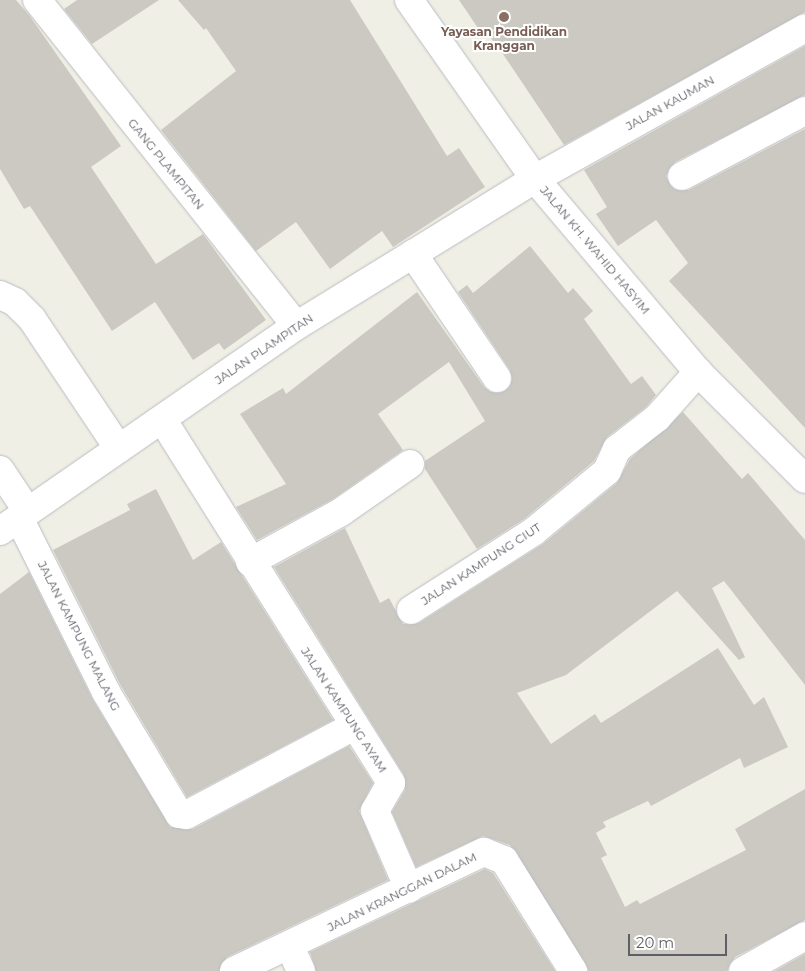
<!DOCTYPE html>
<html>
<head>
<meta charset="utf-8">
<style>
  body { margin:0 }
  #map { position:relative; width:805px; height:971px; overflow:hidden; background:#f0efe5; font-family:Montserrat,sans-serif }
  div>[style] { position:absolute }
  .building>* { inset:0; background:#cbc9c2 }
  .roads { filter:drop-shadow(0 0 1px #babcc2) drop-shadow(0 0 1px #babcc2) }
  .minor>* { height:28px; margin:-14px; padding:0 14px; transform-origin:14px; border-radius:14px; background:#fff }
  .dots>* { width:14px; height:14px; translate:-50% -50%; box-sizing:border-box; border:2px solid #fff; border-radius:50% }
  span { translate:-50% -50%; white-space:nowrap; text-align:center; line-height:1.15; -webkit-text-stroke:4px #fff; paint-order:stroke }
  .education-label { font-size:12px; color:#785e54; font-weight:700 }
  .street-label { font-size:12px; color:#5d6066 }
  .scale { position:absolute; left:628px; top:934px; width:99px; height:22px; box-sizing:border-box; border:2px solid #5d6066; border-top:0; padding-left:6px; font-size:15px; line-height:18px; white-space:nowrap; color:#5d6066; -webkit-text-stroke:4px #fff; paint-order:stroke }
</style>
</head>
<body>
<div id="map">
  <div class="building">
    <i style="clip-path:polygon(0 0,16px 0,29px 15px,121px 146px,91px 167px,156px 264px,203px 234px,266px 320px,224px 350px,219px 343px,193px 360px,155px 302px,112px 331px,30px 206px,24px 209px,0 169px)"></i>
    <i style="clip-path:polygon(77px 0,159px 0,92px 44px,64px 9px)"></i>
    <i style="clip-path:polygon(178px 0,350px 0,447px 156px,459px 148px,485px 187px,393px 247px,382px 231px,330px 269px,296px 222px,256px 251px,161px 130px,236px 71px,206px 28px,204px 30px)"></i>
    <i style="clip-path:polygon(459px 0,805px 0,805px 12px,564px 145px,503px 54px,488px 34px,484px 37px)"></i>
    <i style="clip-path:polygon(805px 46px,805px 95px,675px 162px,666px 176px,674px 189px,689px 190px,805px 129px,805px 428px,669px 281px,688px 263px,656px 220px,618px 246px,596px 214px,607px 207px,584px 170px)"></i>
    <i style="clip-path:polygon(530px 246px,568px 293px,573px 288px,593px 311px,584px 319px,631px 384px,642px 376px,656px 395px,646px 407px,607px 437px,594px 461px,524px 519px,477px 549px,425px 469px,425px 461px,485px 421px,449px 362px,378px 414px,403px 450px,333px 499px,257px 540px,236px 507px,286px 484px,240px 414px,283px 388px,286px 394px,417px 292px,484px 387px,491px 392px,505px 391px,511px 384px,510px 370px,458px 292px,467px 285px,473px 293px)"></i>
    <i style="clip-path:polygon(683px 412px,742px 479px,748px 473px,805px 540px,805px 685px,724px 581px,712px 588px,745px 657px,739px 660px,677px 591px,566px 675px,517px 693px,551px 744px,595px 714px,601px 723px,718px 648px,754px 705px,764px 697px,788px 747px,744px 768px,740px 758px,651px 806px,648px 801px,603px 822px,606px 827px,596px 833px,607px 855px,601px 858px,625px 907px,637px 900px,640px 904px,746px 850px,735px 829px,805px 789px,805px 920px,735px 957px,727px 971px,589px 971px,510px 845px,483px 836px,416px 867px,392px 812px,405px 790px,404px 775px,274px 567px,345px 528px,380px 603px,389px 598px,403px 624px,419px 623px,543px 544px,617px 483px,630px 459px)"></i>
    <i style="clip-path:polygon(156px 489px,193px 560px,221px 542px,333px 720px,187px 797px,120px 684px,53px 550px,130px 510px,127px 504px)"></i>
    <i style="clip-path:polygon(29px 572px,93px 700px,170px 827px,193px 829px,349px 746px,373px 783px,359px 811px,388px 880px,227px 957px,219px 971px,0 971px,0 594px)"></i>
    <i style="clip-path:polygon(485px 869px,493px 873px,555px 971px,316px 971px,310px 952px)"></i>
    <i style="clip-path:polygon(805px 954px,805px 971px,775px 971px)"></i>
  </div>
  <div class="roads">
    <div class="minor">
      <i style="left:37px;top:0;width:416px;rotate:51.5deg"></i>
      <i style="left:409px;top:0;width:219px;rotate:54.9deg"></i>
      <i style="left:535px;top:179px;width:253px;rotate:49.8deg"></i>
      <i style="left:698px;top:372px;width:151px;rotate:45deg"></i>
      <i style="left:682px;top:176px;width:139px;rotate:-27.9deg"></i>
      <i style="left:413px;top:254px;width:150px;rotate:55.9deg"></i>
      <i style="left:0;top:295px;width:17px;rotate:25deg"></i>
      <i style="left:15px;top:302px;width:24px;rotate:45deg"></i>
      <i style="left:32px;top:319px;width:156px;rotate:56.2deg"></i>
      <i style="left:162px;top:419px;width:430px;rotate:57.8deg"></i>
      <i style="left:391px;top:783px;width:32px;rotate:120deg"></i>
      <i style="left:375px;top:811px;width:85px;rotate:66.4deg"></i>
      <i style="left:0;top:470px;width:50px;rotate:56.3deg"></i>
      <i style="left:19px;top:518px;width:195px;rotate:63.4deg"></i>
      <i style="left:106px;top:692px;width:142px;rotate:59.1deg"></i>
      <i style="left:179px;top:814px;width:7px;rotate:8deg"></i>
      <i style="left:186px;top:815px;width:190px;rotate:-27.9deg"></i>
      <i style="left:0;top:531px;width:360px;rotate:-34.7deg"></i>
      <i style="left:296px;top:326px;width:281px;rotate:-31.6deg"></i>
      <i style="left:535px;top:179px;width:309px;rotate:-29.2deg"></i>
      <i style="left:250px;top:562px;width:104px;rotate:-28.8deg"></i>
      <i style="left:341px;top:512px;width:84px;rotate:-34.8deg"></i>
      <i style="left:411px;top:610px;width:145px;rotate:-32.6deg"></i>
      <i style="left:533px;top:532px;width:96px;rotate:-39.5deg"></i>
      <i style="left:607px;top:471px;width:24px;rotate:-66deg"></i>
      <i style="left:617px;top:449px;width:51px;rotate:-37.8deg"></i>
      <i style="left:657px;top:418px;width:62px;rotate:-48.3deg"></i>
      <i style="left:290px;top:947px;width:26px;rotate:65deg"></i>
      <i style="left:234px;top:971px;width:277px;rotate:-25.5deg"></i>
      <i style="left:484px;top:852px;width:22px;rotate:22deg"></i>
      <i style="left:504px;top:860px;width:131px;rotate:58.1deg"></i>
      <i style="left:743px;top:971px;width:71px;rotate:-29.4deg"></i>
    </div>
  </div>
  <div class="dots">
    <i style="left:504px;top:17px;background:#8d6e63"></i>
  </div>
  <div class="education-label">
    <span style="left:504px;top:39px">Yayasan Pendidikan<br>Kranggan</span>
  </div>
  <div class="street-label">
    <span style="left:670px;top:103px;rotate:-29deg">JALAN KAUMAN</span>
    <span style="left:166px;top:164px;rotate:51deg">GANG PLAMPITAN</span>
    <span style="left:595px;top:250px;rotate:50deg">JALAN KH. WAHID HASYIM</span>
    <span style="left:264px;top:349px;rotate:-34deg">JALAN PLAMPITAN</span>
    <span style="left:481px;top:564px;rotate:-33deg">JALAN KAMPUNG CIUT</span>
    <span style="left:79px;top:636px;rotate:63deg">JALAN KAMPUNG MALANG</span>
    <span style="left:344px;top:710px;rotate:57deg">JALAN KAMPUNG AYAM</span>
    <span style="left:402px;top:892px;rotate:-26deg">JALAN KRANGGAN DALAM</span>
  </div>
  <div class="scale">20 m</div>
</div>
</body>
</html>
